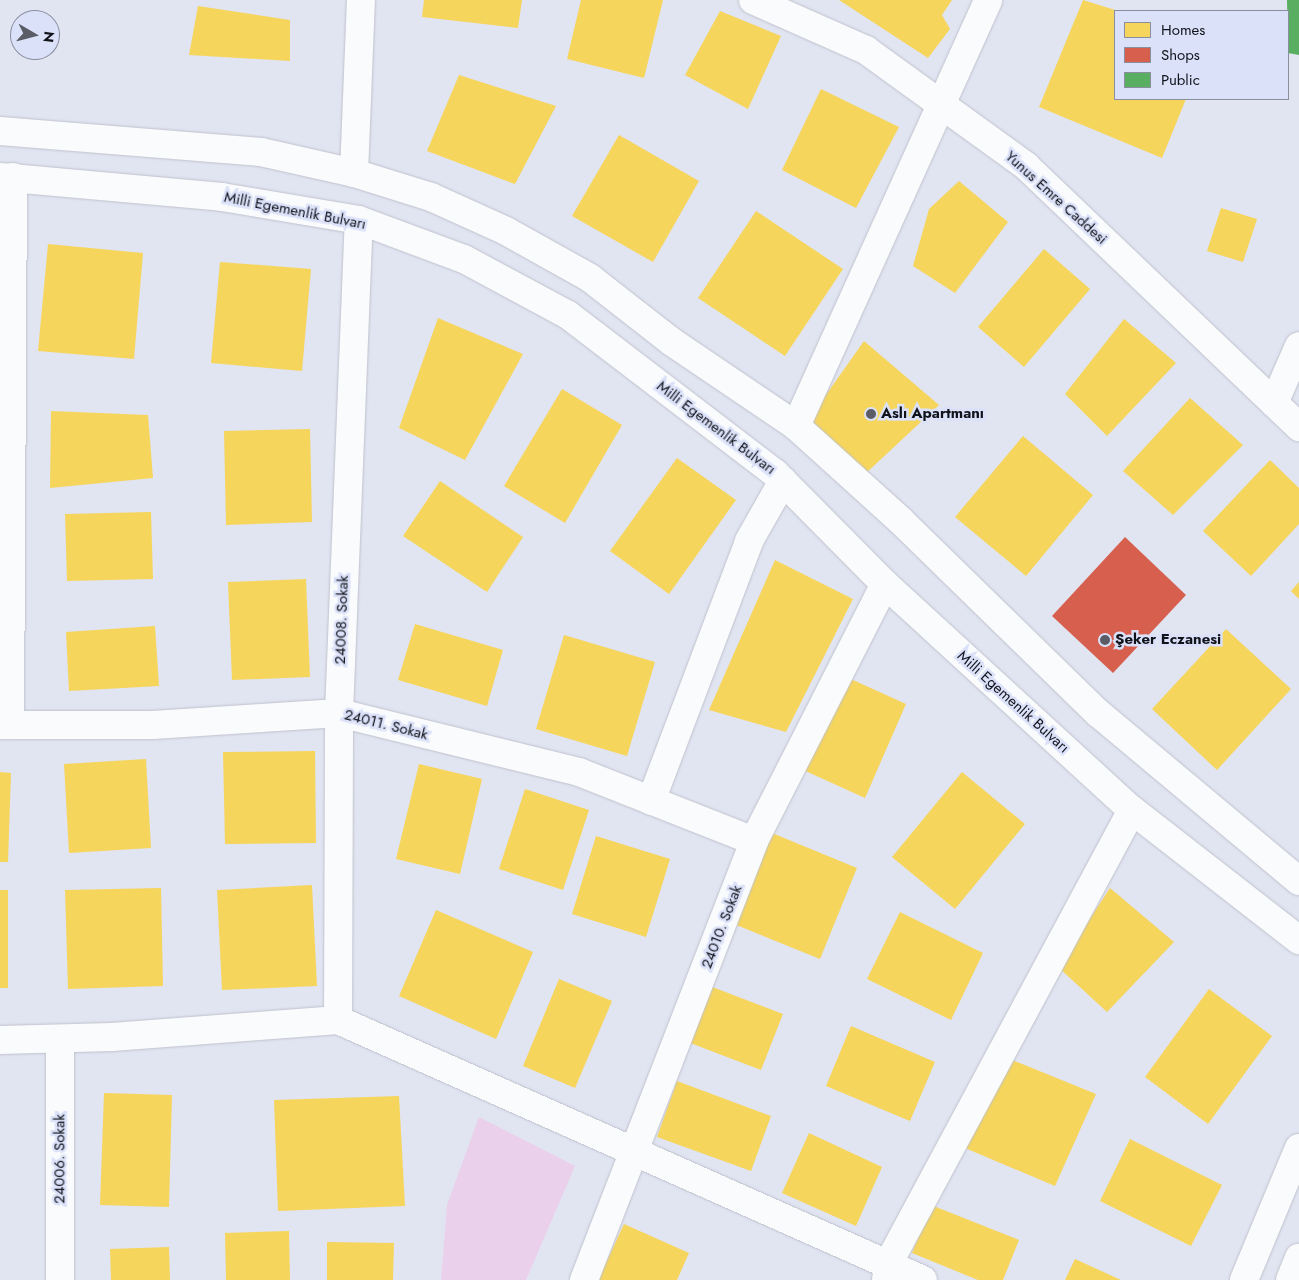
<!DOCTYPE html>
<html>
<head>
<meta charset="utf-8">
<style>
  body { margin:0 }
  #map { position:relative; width:1299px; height:1280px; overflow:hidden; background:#e1e4f1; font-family:Jost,sans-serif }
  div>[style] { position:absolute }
  .green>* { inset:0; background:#ebd0eb }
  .homes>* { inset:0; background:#f6d55c }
  .shops>* { inset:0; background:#d6604d }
  .public>* { inset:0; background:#5aae61 }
  .roads { filter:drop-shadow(0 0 1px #bfc2cc) drop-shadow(0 0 1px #bfc2cc) }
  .minor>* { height:28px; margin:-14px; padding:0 14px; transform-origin:14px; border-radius:14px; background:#fafbfd }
  .tertiary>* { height:28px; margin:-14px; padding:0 14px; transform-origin:14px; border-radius:14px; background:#fafbfd }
  .secondary>* { height:28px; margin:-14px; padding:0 14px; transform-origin:14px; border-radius:14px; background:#fafbfd }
  .dots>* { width:14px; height:14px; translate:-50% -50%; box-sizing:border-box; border:2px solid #dae1f8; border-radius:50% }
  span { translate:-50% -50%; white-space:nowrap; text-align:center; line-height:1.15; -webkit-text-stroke:5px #dae1f8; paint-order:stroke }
  .street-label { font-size:15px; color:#11131b }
  .poi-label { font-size:15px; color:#11131b; font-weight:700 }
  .left { translate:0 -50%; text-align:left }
  .legend { position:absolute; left:1114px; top:10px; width:175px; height:90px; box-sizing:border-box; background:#dae1f8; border:1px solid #8a8fa0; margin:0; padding:6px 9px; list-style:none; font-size:15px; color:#11131b }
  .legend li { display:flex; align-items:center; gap:10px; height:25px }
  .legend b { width:25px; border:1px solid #8a8fa0 }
  .north { position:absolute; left:10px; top:10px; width:50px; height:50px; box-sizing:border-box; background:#dae1f8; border:1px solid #8a8fa0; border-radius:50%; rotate:98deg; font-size:14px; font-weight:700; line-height:20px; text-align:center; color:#11131b }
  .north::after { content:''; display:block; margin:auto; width:18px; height:22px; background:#5a5c66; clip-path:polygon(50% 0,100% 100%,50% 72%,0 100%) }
</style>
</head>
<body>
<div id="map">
  <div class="green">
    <i style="clip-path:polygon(479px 1117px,575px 1166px,526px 1280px,441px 1280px,447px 1205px)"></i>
  </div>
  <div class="homes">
    <i style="clip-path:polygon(424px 0,522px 0,518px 28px,422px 17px)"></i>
    <i style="clip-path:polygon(581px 0,663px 0,644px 78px,567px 59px)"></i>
    <i style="clip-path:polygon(839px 0,952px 0,942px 15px,950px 29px,928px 58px)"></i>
    <i style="clip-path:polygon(1083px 0,1115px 10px,1115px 99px,1186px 99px,1162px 158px,1039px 107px)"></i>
    <i style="clip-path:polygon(198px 6px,290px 20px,290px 61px,189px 55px)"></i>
    <i style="clip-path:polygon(720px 11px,781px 36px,748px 109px,685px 75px)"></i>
    <i style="clip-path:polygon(459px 75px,556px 106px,515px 184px,427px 151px)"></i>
    <i style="clip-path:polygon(821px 89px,899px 127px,856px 208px,782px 170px)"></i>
    <i style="clip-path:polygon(619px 135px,699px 181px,653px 262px,572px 216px)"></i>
    <i style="clip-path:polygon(959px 181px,1008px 222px,955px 293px,913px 266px,929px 209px)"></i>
    <i style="clip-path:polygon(1221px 208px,1257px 219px,1243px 262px,1207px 251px)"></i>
    <i style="clip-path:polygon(756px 211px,843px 269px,785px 356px,698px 298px)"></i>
    <i style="clip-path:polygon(48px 244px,143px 253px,134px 359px,38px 351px)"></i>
    <i style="clip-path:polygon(1044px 249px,1090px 289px,1024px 367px,978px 327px)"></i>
    <i style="clip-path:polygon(220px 262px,311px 269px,302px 371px,211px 363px)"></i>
    <i style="clip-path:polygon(438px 318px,523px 354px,465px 460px,399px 428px)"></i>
    <i style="clip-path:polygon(1124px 319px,1176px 363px,1107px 436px,1065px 394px)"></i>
    <i style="clip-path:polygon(864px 341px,939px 405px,864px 475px,806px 423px)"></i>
    <i style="clip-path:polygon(562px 389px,622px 425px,565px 523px,504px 486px)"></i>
    <i style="clip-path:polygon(1190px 398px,1243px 445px,1173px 515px,1123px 471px)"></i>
    <i style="clip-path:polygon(51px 411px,148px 415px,153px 478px,50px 488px)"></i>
    <i style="clip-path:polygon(310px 429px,312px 522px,226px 525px,224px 431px)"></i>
    <i style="clip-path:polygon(1023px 436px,1093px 495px,1026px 576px,955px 517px)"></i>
    <i style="clip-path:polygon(677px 458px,736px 500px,669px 594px,610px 551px)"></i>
    <i style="clip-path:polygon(1270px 460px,1299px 488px,1299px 524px,1251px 576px,1203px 531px)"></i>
    <i style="clip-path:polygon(440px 481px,523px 537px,487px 592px,403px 536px)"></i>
    <i style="clip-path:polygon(151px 512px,153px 579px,67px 581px,65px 514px)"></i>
    <i style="clip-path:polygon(775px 560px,853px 599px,786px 732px,709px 710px)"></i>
    <i style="clip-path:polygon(306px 579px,310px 677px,232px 680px,228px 582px)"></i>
    <i style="clip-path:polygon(1299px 582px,1299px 599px,1291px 591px)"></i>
    <i style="clip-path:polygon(415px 624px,503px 650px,487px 706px,398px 680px)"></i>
    <i style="clip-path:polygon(155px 626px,159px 686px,69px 691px,66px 632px)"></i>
    <i style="clip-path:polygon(1226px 629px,1291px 689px,1217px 770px,1152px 709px)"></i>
    <i style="clip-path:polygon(564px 635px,655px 662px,627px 756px,536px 729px)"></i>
    <i style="clip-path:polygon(842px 675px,906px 704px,865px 798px,801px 769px)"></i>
    <i style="clip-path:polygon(315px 751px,316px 843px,225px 844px,223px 752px)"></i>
    <i style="clip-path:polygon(146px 759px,151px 848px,69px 853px,64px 764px)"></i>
    <i style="clip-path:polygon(419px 764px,482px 779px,460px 874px,396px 859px)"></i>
    <i style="clip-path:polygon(0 772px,11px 773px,8px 862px,0 862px)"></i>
    <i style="clip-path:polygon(962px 772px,1025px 824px,955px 909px,892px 857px)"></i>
    <i style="clip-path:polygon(525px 789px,589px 810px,563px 890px,499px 869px)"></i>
    <i style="clip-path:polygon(772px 833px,857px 868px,820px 959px,734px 924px)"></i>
    <i style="clip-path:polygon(596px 836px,670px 859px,646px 937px,572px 914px)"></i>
    <i style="clip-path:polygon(312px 885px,317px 986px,222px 990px,217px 890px)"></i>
    <i style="clip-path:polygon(161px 888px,163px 986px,68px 989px,65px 890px)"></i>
    <i style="clip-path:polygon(1110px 888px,1174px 942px,1107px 1012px,1058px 967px)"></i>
    <i style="clip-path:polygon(0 890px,8px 890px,8px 988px,0 988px)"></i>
    <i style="clip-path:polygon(436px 910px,533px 952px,496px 1039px,399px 996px)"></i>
    <i style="clip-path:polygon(900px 912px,983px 953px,951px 1020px,867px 979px)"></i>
    <i style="clip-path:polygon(559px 979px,612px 1001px,575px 1088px,523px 1066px)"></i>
    <i style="clip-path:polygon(707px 985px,783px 1014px,761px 1070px,685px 1041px)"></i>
    <i style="clip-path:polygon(1209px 989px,1272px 1036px,1208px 1124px,1145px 1077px)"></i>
    <i style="clip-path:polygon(851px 1026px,935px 1062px,910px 1121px,826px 1086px)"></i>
    <i style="clip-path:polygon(1012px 1060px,1096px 1094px,1055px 1186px,965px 1148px)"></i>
    <i style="clip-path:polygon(677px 1081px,771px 1116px,751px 1171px,657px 1137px)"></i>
    <i style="clip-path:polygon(104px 1093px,172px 1095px,169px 1207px,100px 1205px)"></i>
    <i style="clip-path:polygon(399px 1096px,405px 1206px,278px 1211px,274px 1100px)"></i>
    <i style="clip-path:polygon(809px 1133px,882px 1167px,856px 1226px,782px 1193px)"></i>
    <i style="clip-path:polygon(1130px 1139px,1222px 1185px,1191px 1246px,1100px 1201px)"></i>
    <i style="clip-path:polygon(931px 1205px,1019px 1240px,1003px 1280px,978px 1280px,912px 1253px)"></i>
    <i style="clip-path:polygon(624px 1224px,689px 1253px,677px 1280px,598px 1280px)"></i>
    <i style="clip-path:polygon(289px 1231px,290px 1280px,226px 1280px,225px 1233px)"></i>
    <i style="clip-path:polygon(327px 1242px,394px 1243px,393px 1280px,327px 1280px)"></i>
    <i style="clip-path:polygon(169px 1247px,170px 1280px,111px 1280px,110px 1249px)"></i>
    <i style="clip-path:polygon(1075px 1259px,1121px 1280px,1065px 1280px)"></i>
  </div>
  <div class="shops">
    <i style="clip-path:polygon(1125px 537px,1186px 595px,1113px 673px,1052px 616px)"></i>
  </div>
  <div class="public">
    <i style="clip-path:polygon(1287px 0,1299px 0,1299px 55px,1288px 53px)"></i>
  </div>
  <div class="roads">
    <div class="minor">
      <i style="left:753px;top:0;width:124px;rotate:23.9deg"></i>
      <i style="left:866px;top:50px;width:198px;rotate:35.9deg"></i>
      <i style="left:1026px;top:166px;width:378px;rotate:43.7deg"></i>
      <i style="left:1274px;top:403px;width:62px;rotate:-66.3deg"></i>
      <i style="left:796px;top:426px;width:467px;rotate:-65.7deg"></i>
      <i style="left:0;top:725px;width:153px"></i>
      <i style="left:153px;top:725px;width:186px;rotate:-3.7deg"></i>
      <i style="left:339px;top:713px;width:247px;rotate:13.8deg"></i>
      <i style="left:579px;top:772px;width:188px;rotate:21.5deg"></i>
      <i style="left:10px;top:725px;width:548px;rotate:-89.69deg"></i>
      <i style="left:651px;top:801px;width:278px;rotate:-69.3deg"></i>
      <i style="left:749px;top:541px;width:69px;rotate:-60.5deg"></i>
      <i style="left:338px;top:1020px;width:307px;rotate:-89.8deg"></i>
      <i style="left:339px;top:713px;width:493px;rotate:-87.7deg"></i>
      <i style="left:60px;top:1280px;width:241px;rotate:-90deg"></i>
      <i style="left:584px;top:1280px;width:471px;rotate:-68.8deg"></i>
      <i style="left:754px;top:841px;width:288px;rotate:-63deg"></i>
      <i style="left:886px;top:1280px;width:16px;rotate:-83deg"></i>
      <i style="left:888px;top:1264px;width:515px;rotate:-61.74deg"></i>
    </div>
    <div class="tertiary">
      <i style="left:354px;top:173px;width:173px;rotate:-87.7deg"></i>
      <i style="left:0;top:1040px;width:112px;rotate:-1.5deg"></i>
      <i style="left:112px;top:1037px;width:227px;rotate:-4.3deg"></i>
      <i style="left:338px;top:1020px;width:640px;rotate:23.96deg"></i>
      <i style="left:1244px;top:1280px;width:143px;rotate:-67.4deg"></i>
      <i style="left:1290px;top:1280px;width:24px;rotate:-68deg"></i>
    </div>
    <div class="secondary">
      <i style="left:0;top:131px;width:262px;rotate:4.6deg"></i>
      <i style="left:261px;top:152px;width:95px;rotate:12.7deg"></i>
      <i style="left:354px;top:173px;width:81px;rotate:17.3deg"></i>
      <i style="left:431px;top:197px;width:82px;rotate:24.4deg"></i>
      <i style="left:506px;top:231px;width:96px;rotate:29.2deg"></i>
      <i style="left:590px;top:278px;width:104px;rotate:38deg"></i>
      <i style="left:672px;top:342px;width:150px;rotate:34.1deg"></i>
      <i style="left:796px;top:426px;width:140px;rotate:42.1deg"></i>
      <i style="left:900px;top:520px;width:277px;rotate:44.3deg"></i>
      <i style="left:1098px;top:713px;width:262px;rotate:39.9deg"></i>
      <i style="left:0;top:177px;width:223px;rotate:5.1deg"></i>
      <i style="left:222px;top:197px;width:139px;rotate:9.5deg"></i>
      <i style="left:359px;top:220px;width:112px;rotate:20.4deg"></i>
      <i style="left:464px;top:259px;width:118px;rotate:28.3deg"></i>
      <i style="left:568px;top:315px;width:260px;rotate:37.4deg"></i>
      <i style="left:775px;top:473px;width:156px;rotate:45.3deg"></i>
      <i style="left:885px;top:584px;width:335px;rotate:42.5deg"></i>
      <i style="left:1132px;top:810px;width:212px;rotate:37.9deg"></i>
    </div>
  </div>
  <div class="dots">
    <i style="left:871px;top:414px;background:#5a5c66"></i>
    <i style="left:1105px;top:640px;background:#5a5c66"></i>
  </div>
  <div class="street-label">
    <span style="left:1056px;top:198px;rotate:42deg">Yunus Emre Caddesi</span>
    <span style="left:295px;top:211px;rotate:11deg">Milli Egemenlik Bulvarı</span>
    <span style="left:716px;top:428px;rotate:37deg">Milli Egemenlik Bulvarı</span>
    <span style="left:342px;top:620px;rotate:-88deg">24008. Sokak</span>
    <span style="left:1013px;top:702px;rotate:42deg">Milli Egemenlik Bulvarı</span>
    <span style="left:386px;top:725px;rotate:14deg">24011. Sokak</span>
    <span style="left:722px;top:927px;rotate:-69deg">24010. Sokak</span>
    <span style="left:60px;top:1159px;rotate:-90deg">24006. Sokak</span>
  </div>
  <div class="poi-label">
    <span class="left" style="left:881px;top:414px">Aslı Apartmanı</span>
    <span class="left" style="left:1115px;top:640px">Şeker Eczanesi</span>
  </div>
  <ul class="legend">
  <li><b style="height:14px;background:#f6d55c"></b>Homes</li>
  <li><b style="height:14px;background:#d6604d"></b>Shops</li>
  <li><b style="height:14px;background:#5aae61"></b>Public</li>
  </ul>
  <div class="north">N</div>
</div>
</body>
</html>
